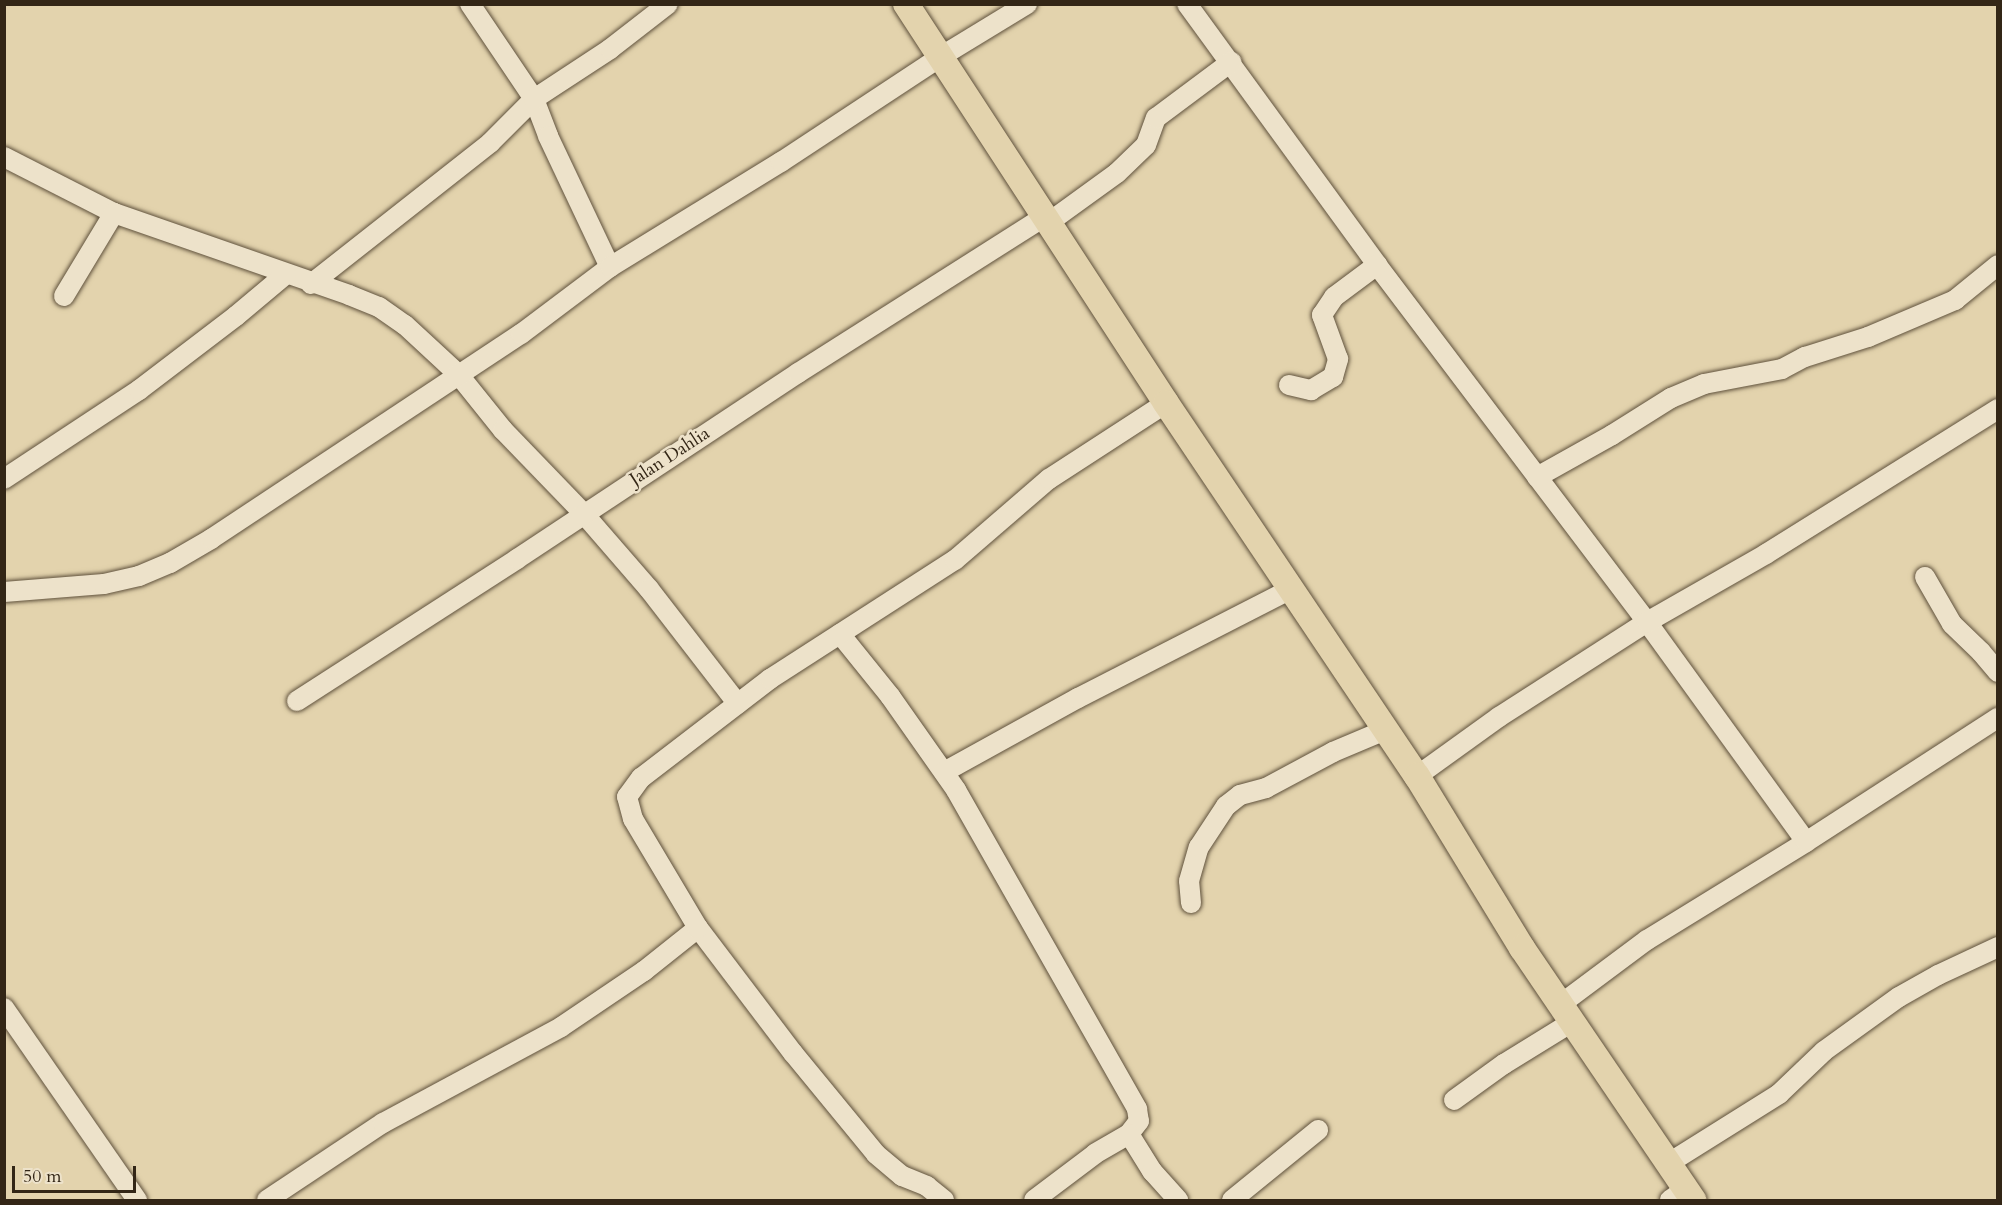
<!DOCTYPE html>
<html>
<head>
<meta charset="utf-8">
<style>
  body { margin:0 }
  #map { position:relative; width:2002px; height:1205px; overflow:hidden; background:#e3d3ad; font-family:Cardo,serif }
  div>[style] { position:absolute }
  .roads { filter:drop-shadow(0 0 2px #5f513c) drop-shadow(0 0 2px #5f513c) }
  .minor>* { height:20px; margin:-10px; padding:0 10px; transform-origin:10px; border-radius:10px; background:#ede2ca }
  .major>* { height:26px; margin:-13px; padding:0 13px; transform-origin:13px; border-radius:13px; background:#e3d3ad }
  span { translate:-50% -50%; white-space:nowrap; text-align:center; line-height:1.15; -webkit-text-stroke:5px #ede2ca; paint-order:stroke }
  .street-label { font-size:18px; color:#332616 }
  .frame { position:absolute; inset:0; border:6px solid #332616; pointer-events:none }
  .scale { position:absolute; left:12px; top:1166px; width:124px; height:27px; box-sizing:border-box; border:3px solid #332616; border-top:0; padding-left:8px; font-size:18px; line-height:21px; white-space:nowrap; color:#332616; -webkit-text-stroke:4px #ede2ca; paint-order:stroke }
</style>
</head>
<body>
<div id="map">
  <div class="roads">
    <div class="minor">
      <i style="left:470px;top:4px;width:115px;rotate:56deg"></i>
      <i style="left:534px;top:99px;width:40px;rotate:69deg"></i>
      <i style="left:548px;top:136px;width:145px;rotate:64.7deg"></i>
      <i style="left:1187px;top:4px;width:323px;rotate:53.9deg"></i>
      <i style="left:1377px;top:265px;width:448px;rotate:52.9deg"></i>
      <i style="left:1647px;top:622px;width:271px;rotate:54.1deg"></i>
      <i style="left:4px;top:157px;width:123px;rotate:27deg"></i>
      <i style="left:114px;top:213px;width:249px;rotate:19.2deg"></i>
      <i style="left:349px;top:295px;width:32px;rotate:22deg"></i>
      <i style="left:379px;top:307px;width:32px;rotate:35deg"></i>
      <i style="left:405px;top:325px;width:72px;rotate:42.8deg"></i>
      <i style="left:458px;top:374px;width:72px;rotate:51.2deg"></i>
      <i style="left:503px;top:430px;width:117px;rotate:46deg"></i>
      <i style="left:584px;top:514px;width:99px;rotate:49.1deg"></i>
      <i style="left:649px;top:589px;width:145px;rotate:52.3deg"></i>
      <i style="left:1048px;top:223px;width:85px;rotate:-35.9deg"></i>
      <i style="left:1117px;top:173px;width:40px;rotate:-44deg"></i>
      <i style="left:1146px;top:145px;width:29px;rotate:-70deg"></i>
      <i style="left:1156px;top:118px;width:94px;rotate:-36.7deg"></i>
      <i style="left:311px;top:284px;width:228px;rotate:-38.2deg"></i>
      <i style="left:490px;top:143px;width:62px;rotate:-45deg"></i>
      <i style="left:534px;top:99px;width:91px;rotate:-33.3deg"></i>
      <i style="left:610px;top:49px;width:73px;rotate:-37.8deg"></i>
      <i style="left:64px;top:296px;width:97px;rotate:-58.9deg"></i>
      <i style="left:1289px;top:385px;width:23px;rotate:13deg"></i>
      <i style="left:1311px;top:390px;width:26px;rotate:-31deg"></i>
      <i style="left:1333px;top:377px;width:19px;rotate:-74deg"></i>
      <i style="left:1338px;top:359px;width:47px;rotate:-110deg"></i>
      <i style="left:1322px;top:315px;width:22px;rotate:-56deg"></i>
      <i style="left:1334px;top:297px;width:54px;rotate:-36.7deg"></i>
      <i style="left:1537px;top:477px;width:86px;rotate:-29.2deg"></i>
      <i style="left:1612px;top:435px;width:70px;rotate:-32.1deg"></i>
      <i style="left:1671px;top:398px;width:36px;rotate:-23deg"></i>
      <i style="left:1704px;top:384px;width:79px;rotate:-10.9deg"></i>
      <i style="left:1782px;top:369px;width:26px;rotate:-28deg"></i>
      <i style="left:1805px;top:357px;width:66px;rotate:-17.6deg"></i>
      <i style="left:1868px;top:337px;width:95px;rotate:-23deg"></i>
      <i style="left:1955px;top:300px;width:55px;rotate:-39.1deg"></i>
      <i style="left:4px;top:479px;width:162px;rotate:-33.4deg"></i>
      <i style="left:139px;top:390px;width:122px;rotate:-37.3deg"></i>
      <i style="left:236px;top:316px;width:65px;rotate:-40deg"></i>
      <i style="left:1925px;top:577px;width:54px;rotate:60.1deg"></i>
      <i style="left:1952px;top:624px;width:40px;rotate:44deg"></i>
      <i style="left:1981px;top:652px;width:26px;rotate:50deg"></i>
      <i style="left:4px;top:592px;width:100px;rotate:-4.6deg"></i>
      <i style="left:104px;top:584px;width:36px;rotate:-13deg"></i>
      <i style="left:139px;top:576px;width:34px;rotate:-23deg"></i>
      <i style="left:170px;top:563px;width:48px;rotate:-30.3deg"></i>
      <i style="left:211px;top:539px;width:372px;rotate:-33.5deg"></i>
      <i style="left:521px;top:334px;width:111px;rotate:-37deg"></i>
      <i style="left:610px;top:267px;width:201px;rotate:-31.6deg"></i>
      <i style="left:781px;top:162px;width:191px;rotate:-33.4deg"></i>
      <i style="left:940px;top:57px;width:102px;rotate:-31.3deg"></i>
      <i style="left:840px;top:634px;width:80px;rotate:51.1deg"></i>
      <i style="left:890px;top:696px;width:115px;rotate:54.9deg"></i>
      <i style="left:956px;top:790px;width:367px;rotate:60.4deg"></i>
      <i style="left:1137px;top:1109px;width:12px;rotate:81deg"></i>
      <i style="left:1139px;top:1121px;width:16px;rotate:128deg"></i>
      <i style="left:1129px;top:1134px;width:39px;rotate:150deg"></i>
      <i style="left:1095px;top:1154px;width:76px;rotate:143deg"></i>
      <i style="left:297px;top:701px;width:262px;rotate:-32.8deg"></i>
      <i style="left:517px;top:559px;width:337px;rotate:-33.5deg"></i>
      <i style="left:798px;top:373px;width:291px;rotate:-32.4deg"></i>
      <i style="left:944px;top:772px;width:153px;rotate:-28.9deg"></i>
      <i style="left:1078px;top:698px;width:239px;rotate:-27.1deg"></i>
      <i style="left:1417px;top:776px;width:101px;rotate:-35.7deg"></i>
      <i style="left:1499px;top:717px;width:176px;rotate:-32.7deg"></i>
      <i style="left:1647px;top:622px;width:137px;rotate:-29.7deg"></i>
      <i style="left:1766px;top:554px;width:274px;rotate:-32deg"></i>
      <i style="left:1191px;top:903px;width:22px;rotate:-95deg"></i>
      <i style="left:1189px;top:881px;width:35px;rotate:-74deg"></i>
      <i style="left:1199px;top:847px;width:49px;rotate:-56.6deg"></i>
      <i style="left:1226px;top:806px;width:18px;rotate:-38deg"></i>
      <i style="left:1240px;top:795px;width:27px;rotate:-15deg"></i>
      <i style="left:1266px;top:788px;width:76px;rotate:-28.2deg"></i>
      <i style="left:1333px;top:752px;width:56px;rotate:-22.9deg"></i>
      <i style="left:1561px;top:1004px;width:107px;rotate:-36.7deg"></i>
      <i style="left:1647px;top:940px;width:187px;rotate:-31.6deg"></i>
      <i style="left:1806px;top:842px;width:229px;rotate:-32.9deg"></i>
      <i style="left:4px;top:1008px;width:234px;rotate:55.3deg"></i>
      <i style="left:1454px;top:1100px;width:62px;rotate:-35.8deg"></i>
      <i style="left:1504px;top:1064px;width:80px;rotate:-31.7deg"></i>
      <i style="left:1129px;top:1134px;width:44px;rotate:58.1deg"></i>
      <i style="left:1152px;top:1171px;width:39px;rotate:48deg"></i>
      <i style="left:1669px;top:1163px;width:130px;rotate:-32.1deg"></i>
      <i style="left:1779px;top:1094px;width:62px;rotate:-43.7deg"></i>
      <i style="left:1824px;top:1051px;width:92px;rotate:-35.8deg"></i>
      <i style="left:1899px;top:997px;width:45px;rotate:-29.4deg"></i>
      <i style="left:1938px;top:975px;width:66px;rotate:-25deg"></i>
      <i style="left:267px;top:1200px;width:139px;rotate:-33.6deg"></i>
      <i style="left:383px;top:1123px;width:202px;rotate:-28.3deg"></i>
      <i style="left:561px;top:1027px;width:100px;rotate:-34deg"></i>
      <i style="left:644px;top:971px;width:69px;rotate:-38.5deg"></i>
      <i style="left:944px;top:1200px;width:22px;rotate:-141deg"></i>
      <i style="left:927px;top:1186px;width:27px;rotate:-158deg"></i>
      <i style="left:902px;top:1176px;width:34px;rotate:-140deg"></i>
      <i style="left:876px;top:1154px;width:131px;rotate:-129.4deg"></i>
      <i style="left:793px;top:1053px;width:157px;rotate:-127.2deg"></i>
      <i style="left:698px;top:928px;width:127px;rotate:-120.8deg"></i>
      <i style="left:633px;top:819px;width:23px;rotate:-105deg"></i>
      <i style="left:627px;top:797px;width:24px;rotate:-54deg"></i>
      <i style="left:641px;top:778px;width:163px;rotate:-37.5deg"></i>
      <i style="left:770px;top:679px;width:220px;rotate:-32.8deg"></i>
      <i style="left:955px;top:560px;width:124px;rotate:-40.8deg"></i>
      <i style="left:1049px;top:479px;width:140px;rotate:-33deg"></i>
      <i style="left:1232px;top:1200px;width:111px;rotate:-39.1deg"></i>
      <i style="left:1670px;top:1200px;width:19px;rotate:-35deg"></i>
    </div>
    <div class="major">
      <i style="left:906px;top:4px;width:476px;rotate:56.9deg"></i>
      <i style="left:1166px;top:403px;width:450px;rotate:56.1deg"></i>
      <i style="left:1417px;top:776px;width:202px;rotate:58.6deg"></i>
      <i style="left:1522px;top:948px;width:305px;rotate:55.8deg"></i>
    </div>
  </div>
  <div class="street-label">
    <span style="left:670px;top:457px;rotate:-33deg">Jalan Dahlia</span>
  </div>
  <div class="frame"></div>
  <div class="scale">50 m</div>
</div>
</body>
</html>
